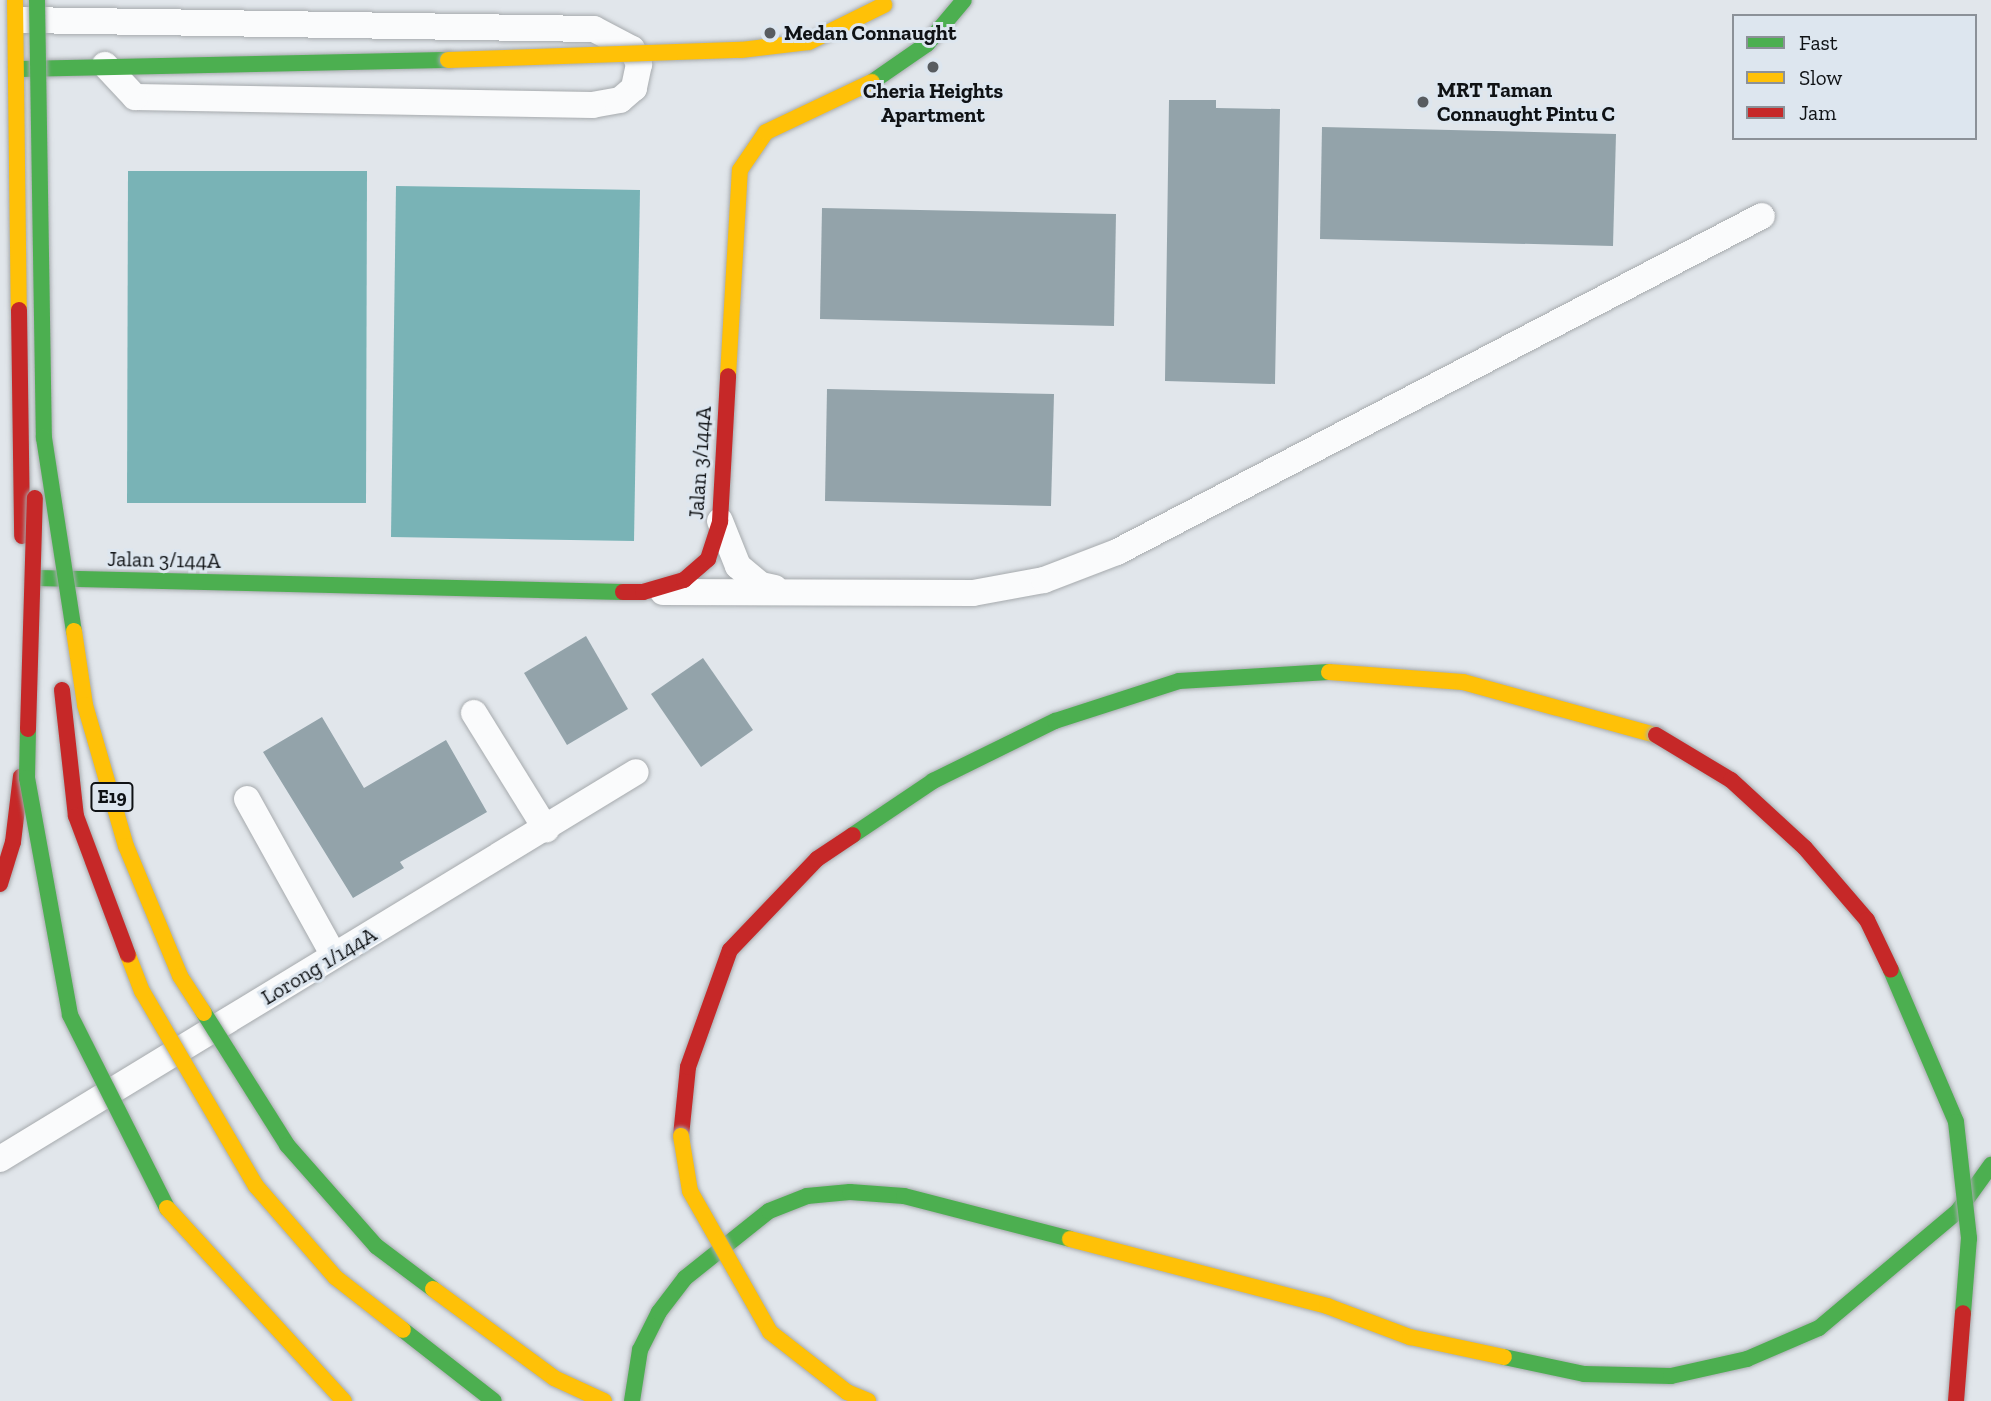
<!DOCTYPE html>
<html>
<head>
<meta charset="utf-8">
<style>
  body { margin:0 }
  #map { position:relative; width:1991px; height:1401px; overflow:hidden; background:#e1e6eb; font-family:"Zilla Slab",serif }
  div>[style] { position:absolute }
  .water>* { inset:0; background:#79b3b6 }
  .building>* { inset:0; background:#93a3aa }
  .roads { filter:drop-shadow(0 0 2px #a6aaad) drop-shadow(0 0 2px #a6aaad) }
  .street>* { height:26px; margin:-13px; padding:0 13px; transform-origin:13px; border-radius:13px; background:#fafbfc }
  .fast>* { height:16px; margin:-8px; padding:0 8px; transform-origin:8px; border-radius:8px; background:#4caf50 }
  .slow>* { height:16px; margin:-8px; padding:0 8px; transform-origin:8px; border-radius:8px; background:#ffc107 }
  .jam>* { height:16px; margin:-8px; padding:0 8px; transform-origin:8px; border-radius:8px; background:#c62828 }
  .bridges { filter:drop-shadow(0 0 2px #a6aaad) drop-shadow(0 0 2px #a6aaad) }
  .fast-bridge>* { height:16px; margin:-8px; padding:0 8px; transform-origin:8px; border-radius:8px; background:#4caf50 }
  .slow-bridge>* { height:16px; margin:-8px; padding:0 8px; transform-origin:8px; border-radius:8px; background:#ffc107 }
  .jam-bridge>* { height:16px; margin:-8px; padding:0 8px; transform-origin:8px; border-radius:8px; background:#c62828 }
  .dots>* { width:19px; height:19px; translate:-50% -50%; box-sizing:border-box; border:4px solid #dde6ef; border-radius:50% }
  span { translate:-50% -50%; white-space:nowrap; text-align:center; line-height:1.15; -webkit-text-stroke:6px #dde6ef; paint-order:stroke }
  .shield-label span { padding:2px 5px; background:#dde6ef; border:2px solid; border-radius:5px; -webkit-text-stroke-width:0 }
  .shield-label { font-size:19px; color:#0f1215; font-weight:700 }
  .poi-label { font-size:21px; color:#0f1215; font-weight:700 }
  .left { translate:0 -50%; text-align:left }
  .street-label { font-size:21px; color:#0f1215 }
  .legend { position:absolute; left:1732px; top:14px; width:245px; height:126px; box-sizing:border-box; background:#dde6ef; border:2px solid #8b9198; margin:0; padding:9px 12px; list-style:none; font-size:21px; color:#0f1215 }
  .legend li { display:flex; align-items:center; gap:14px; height:35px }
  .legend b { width:35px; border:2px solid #8b9198 }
</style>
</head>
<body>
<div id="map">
  <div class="water">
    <i style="clip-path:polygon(128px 171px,367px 171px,366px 503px,127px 503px)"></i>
    <i style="clip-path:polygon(396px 186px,640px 190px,634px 541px,391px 537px)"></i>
  </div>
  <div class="building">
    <i style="clip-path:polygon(1169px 100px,1216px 100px,1216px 108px,1280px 109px,1275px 384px,1165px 381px)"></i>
    <i style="clip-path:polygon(1322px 127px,1616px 134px,1613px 246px,1320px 239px)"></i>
    <i style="clip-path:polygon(822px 208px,1116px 214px,1114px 326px,820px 319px)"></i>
    <i style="clip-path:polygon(827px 389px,1054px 394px,1051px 506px,825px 501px)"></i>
    <i style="clip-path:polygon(586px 636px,628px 709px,567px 745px,524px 673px)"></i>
    <i style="clip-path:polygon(703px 658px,753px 730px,701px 767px,651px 694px)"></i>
    <i style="clip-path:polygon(322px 717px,364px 788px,446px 740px,487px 812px,400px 862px,404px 868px,353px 898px,263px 752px)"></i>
  </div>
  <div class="roads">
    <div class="street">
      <i style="left:21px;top:20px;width:573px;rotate:0.9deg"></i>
      <i style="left:594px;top:29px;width:43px;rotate:27.8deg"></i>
      <i style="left:632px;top:49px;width:17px;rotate:65deg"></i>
      <i style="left:639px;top:64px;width:25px;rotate:102deg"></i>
      <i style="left:634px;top:88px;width:18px;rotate:139deg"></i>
      <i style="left:620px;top:100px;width:27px;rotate:170deg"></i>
      <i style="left:593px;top:105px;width:458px;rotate:-179deg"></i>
      <i style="left:135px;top:97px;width:44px;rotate:-133.2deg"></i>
      <i style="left:720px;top:521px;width:48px;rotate:68.2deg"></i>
      <i style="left:738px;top:566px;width:30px;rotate:40deg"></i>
      <i style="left:761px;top:585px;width:14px;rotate:12deg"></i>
      <i style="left:663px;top:592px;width:310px;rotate:0.2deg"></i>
      <i style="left:973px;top:593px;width:72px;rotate:-10.4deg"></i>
      <i style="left:1044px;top:580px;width:78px;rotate:-21deg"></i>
      <i style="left:1117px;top:552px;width:727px;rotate:-27.52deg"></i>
      <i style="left:474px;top:713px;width:137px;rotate:58.2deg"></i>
      <i style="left:247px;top:799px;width:179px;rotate:61deg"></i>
      <i style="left:0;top:1159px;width:744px;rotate:-31.32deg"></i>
    </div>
    <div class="fast">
      <i style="left:16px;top:69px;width:432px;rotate:-1.2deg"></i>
      <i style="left:872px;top:82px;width:67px;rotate:-34.6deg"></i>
      <i style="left:927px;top:44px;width:57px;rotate:-49.9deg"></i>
      <i style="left:37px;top:578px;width:586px;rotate:1.37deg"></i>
      <i style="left:853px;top:835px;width:97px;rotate:-34deg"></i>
      <i style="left:933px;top:781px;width:136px;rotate:-26.2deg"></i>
      <i style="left:1055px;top:721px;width:130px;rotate:-17.9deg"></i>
      <i style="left:1179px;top:681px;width:150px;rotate:-3.4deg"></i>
      <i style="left:1504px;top:1357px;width:82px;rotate:12deg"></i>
      <i style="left:1584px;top:1374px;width:87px;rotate:1.3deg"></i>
      <i style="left:1671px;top:1376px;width:78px;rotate:-12.6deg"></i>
      <i style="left:1747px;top:1359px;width:78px;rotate:-23.3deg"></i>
      <i style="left:1819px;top:1328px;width:182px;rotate:-40.1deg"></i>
      <i style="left:1958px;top:1211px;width:57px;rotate:-54.3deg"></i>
      <i style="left:632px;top:1401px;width:52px;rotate:-81.1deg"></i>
      <i style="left:640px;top:1350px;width:42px;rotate:-63.4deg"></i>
      <i style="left:659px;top:1312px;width:43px;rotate:-52.6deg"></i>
      <i style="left:685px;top:1278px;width:107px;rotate:-38.6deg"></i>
      <i style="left:769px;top:1211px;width:41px;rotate:-21.5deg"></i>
      <i style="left:807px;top:1196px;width:43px;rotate:-5.3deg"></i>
      <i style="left:850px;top:1192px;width:54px;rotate:4.2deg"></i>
      <i style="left:904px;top:1196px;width:171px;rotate:14.5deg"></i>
    </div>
    <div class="slow">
      <i style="left:15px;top:0;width:310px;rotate:89.3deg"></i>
      <i style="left:728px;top:376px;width:206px;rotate:-86.7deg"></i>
      <i style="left:740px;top:170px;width:46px;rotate:-55.6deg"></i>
      <i style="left:766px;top:132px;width:117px;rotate:-25.3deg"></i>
      <i style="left:1329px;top:672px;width:134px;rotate:4.3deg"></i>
      <i style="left:1463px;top:682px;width:200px;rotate:15.4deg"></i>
      <i style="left:1070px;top:1239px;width:266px;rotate:14.6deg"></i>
      <i style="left:1327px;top:1306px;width:89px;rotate:20.5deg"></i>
      <i style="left:1410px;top:1337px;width:96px;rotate:12deg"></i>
    </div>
    <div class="jam">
      <i style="left:19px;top:310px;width:226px;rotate:89.2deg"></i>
      <i style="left:623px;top:592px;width:20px"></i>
      <i style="left:643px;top:592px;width:43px;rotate:-16.3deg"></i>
      <i style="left:684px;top:580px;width:32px;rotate:-41deg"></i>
      <i style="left:708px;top:559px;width:40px;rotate:-72deg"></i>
      <i style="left:720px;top:521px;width:145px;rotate:-86.8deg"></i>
      <i style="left:0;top:884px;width:44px;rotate:-72.8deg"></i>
      <i style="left:13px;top:842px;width:66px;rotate:-83.1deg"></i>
      <i style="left:681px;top:1136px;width:69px;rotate:-84.2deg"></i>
      <i style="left:688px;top:1067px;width:124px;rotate:-70.3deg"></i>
      <i style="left:730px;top:950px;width:126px;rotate:-46.3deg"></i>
      <i style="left:817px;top:859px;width:43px;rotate:-33.7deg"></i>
    </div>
  </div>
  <div class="bridges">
    <div class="fast-bridge">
      <i style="left:37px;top:0;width:438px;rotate:89.1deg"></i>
      <i style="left:44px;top:438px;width:195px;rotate:81.2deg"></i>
      <i style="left:28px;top:729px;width:49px;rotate:91.2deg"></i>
      <i style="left:27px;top:778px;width:241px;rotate:79.7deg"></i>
      <i style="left:70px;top:1015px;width:216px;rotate:63.3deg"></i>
      <i style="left:1891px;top:970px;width:165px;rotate:66.8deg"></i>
      <i style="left:1956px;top:1122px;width:117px;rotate:83.6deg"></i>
      <i style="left:1969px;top:1238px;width:75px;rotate:94.6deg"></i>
      <i style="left:204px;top:1013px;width:156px;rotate:57.8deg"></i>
      <i style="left:287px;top:1145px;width:135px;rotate:48.6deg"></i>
      <i style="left:376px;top:1246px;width:71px;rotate:37deg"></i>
      <i style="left:403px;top:1330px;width:115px;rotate:38deg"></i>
    </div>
    <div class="slow-bridge">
      <i style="left:448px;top:60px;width:293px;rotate:-2deg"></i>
      <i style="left:741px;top:50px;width:68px;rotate:-6.7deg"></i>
      <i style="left:809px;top:42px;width:84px;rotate:-26.3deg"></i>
      <i style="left:74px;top:631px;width:75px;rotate:81.5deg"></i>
      <i style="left:85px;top:705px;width:147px;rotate:73.8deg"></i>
      <i style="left:126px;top:846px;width:141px;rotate:67.4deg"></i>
      <i style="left:180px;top:976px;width:44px;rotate:57deg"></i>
      <i style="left:128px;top:955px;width:39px;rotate:69deg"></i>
      <i style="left:142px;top:991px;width:226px;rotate:59.7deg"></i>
      <i style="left:256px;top:1186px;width:121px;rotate:49deg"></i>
      <i style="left:335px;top:1277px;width:86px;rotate:37.9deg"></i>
      <i style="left:681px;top:1136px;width:56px;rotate:80.7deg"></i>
      <i style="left:690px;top:1191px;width:162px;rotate:60.4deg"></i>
      <i style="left:770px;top:1332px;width:98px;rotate:37.9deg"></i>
      <i style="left:847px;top:1392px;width:23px;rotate:23deg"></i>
      <i style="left:167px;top:1208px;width:262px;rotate:47.5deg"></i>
      <i style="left:433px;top:1289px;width:150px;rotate:36.3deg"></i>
      <i style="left:554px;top:1378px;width:55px;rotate:24.7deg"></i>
    </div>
    <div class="jam-bridge">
      <i style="left:62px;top:690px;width:127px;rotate:83.7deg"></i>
      <i style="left:76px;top:816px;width:148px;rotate:69.5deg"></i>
      <i style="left:28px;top:729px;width:231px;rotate:-88.3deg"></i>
      <i style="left:1656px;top:735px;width:87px;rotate:31deg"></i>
      <i style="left:1731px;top:780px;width:100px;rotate:42.6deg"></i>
      <i style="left:1805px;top:848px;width:95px;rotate:49.3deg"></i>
      <i style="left:1867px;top:920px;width:55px;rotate:64.4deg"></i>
      <i style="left:1956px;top:1401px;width:88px;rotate:-85.5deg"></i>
    </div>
  </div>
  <div class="dots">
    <i style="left:770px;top:33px;background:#585c60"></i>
    <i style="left:933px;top:67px;background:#585c60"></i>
    <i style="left:1423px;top:102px;background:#585c60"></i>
  </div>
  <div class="shield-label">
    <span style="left:112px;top:797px">E19</span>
  </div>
  <div class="poi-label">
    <span class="left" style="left:784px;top:33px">Medan Connaught</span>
    <span class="left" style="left:1437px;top:102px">MRT Taman<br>Connaught Pintu C</span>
    <span style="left:933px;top:103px">Cheria Heights<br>Apartment</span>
  </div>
  <div class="street-label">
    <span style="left:700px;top:463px;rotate:-86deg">Jalan 3/144A</span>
    <span style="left:164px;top:560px;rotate:1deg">Jalan 3/144A</span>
    <span style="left:319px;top:966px;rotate:-31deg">Lorong 1/144A</span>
  </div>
  <ul class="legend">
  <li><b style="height:9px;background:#4caf50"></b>Fast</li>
  <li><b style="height:9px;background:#ffc107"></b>Slow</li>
  <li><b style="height:9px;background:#c62828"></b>Jam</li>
  </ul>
</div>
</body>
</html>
